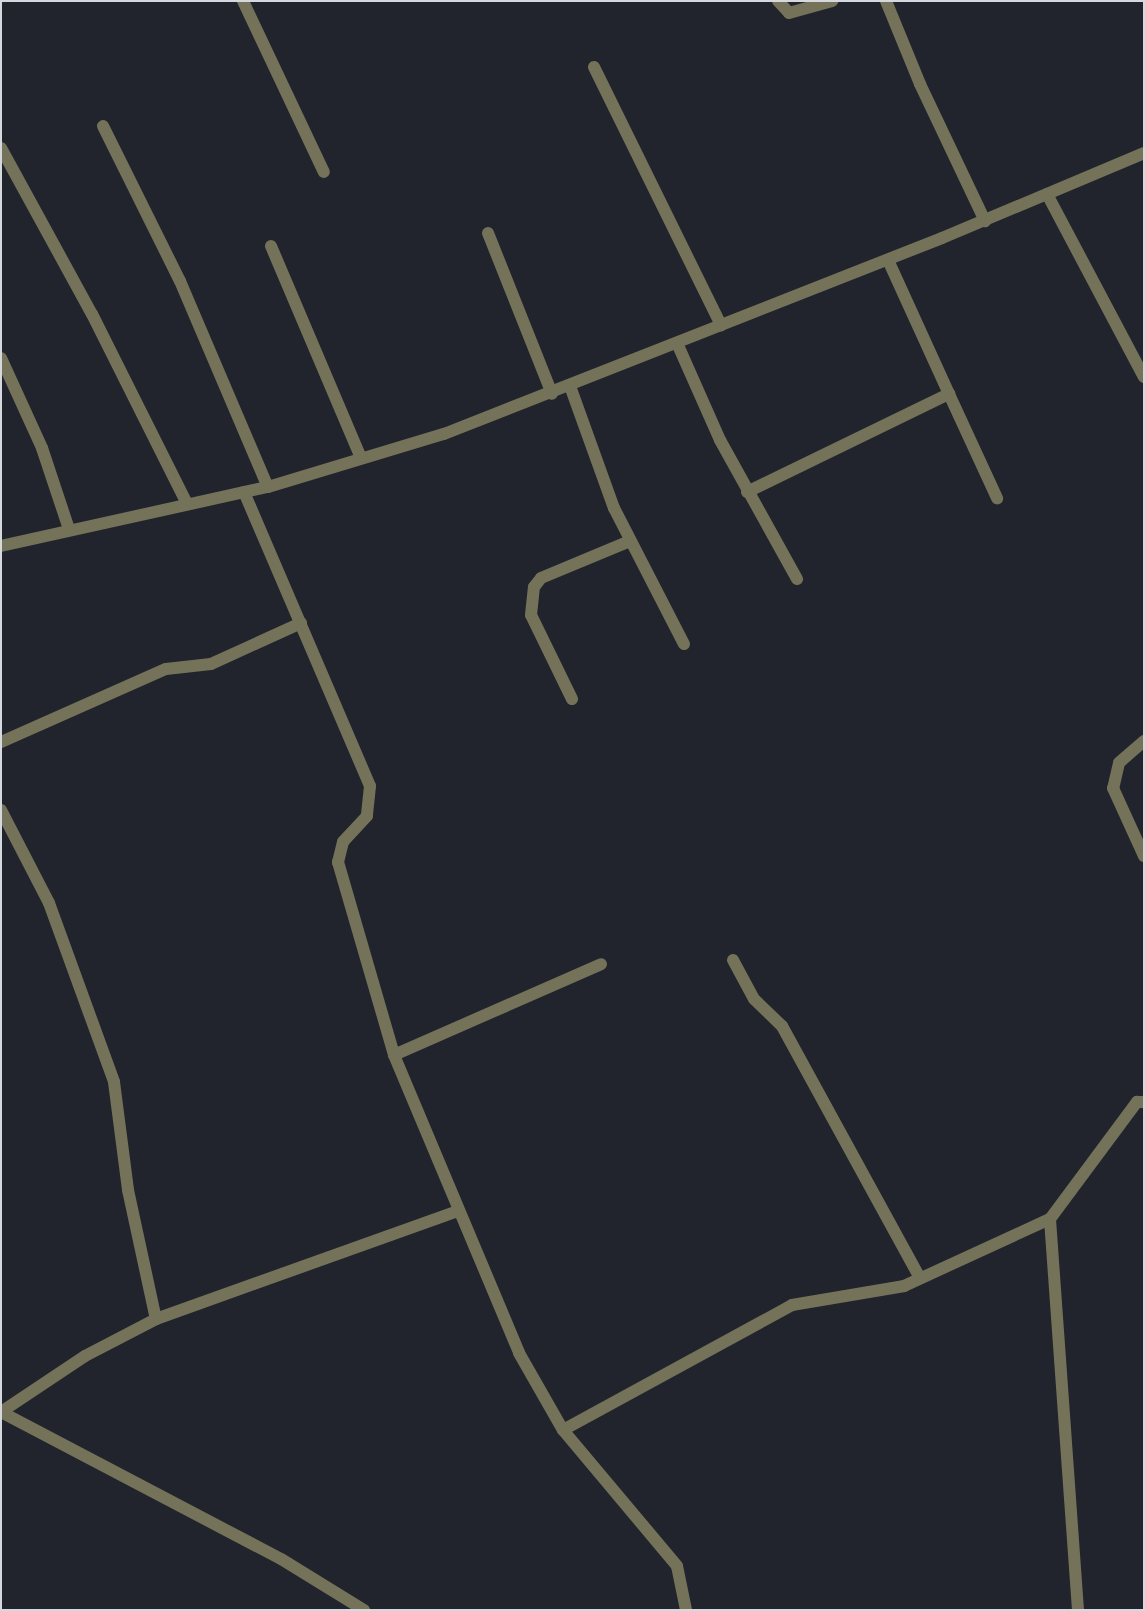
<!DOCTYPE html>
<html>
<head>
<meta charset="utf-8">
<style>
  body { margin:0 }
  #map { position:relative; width:1145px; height:1611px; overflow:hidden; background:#21242c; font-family:Poppins,sans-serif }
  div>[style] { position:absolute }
  .minor>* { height:12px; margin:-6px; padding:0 6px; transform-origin:6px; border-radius:6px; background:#747359 }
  span { translate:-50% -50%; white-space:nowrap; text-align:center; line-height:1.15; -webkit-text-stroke:5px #181b22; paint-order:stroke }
  .frame { position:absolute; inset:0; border:2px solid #d5d8dd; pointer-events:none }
</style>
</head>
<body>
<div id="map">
  <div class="minor">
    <i style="left:243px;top:1px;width:189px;rotate:64.7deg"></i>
    <i style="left:778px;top:1px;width:16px;rotate:47deg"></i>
    <i style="left:789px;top:13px;width:45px;rotate:-15.6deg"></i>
    <i style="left:886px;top:1px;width:90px;rotate:67.7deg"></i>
    <i style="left:920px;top:84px;width:152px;rotate:64.6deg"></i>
    <i style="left:594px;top:67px;width:288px;rotate:63.8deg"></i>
    <i style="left:103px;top:126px;width:173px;rotate:63.6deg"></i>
    <i style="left:180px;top:281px;width:224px;rotate:66.9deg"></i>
    <i style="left:1px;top:148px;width:189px;rotate:61.3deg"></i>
    <i style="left:92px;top:314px;width:210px;rotate:63.4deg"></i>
    <i style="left:1047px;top:194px;width:207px;rotate:62.1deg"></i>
    <i style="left:488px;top:233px;width:173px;rotate:68.3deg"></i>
    <i style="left:271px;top:246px;width:230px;rotate:67deg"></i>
    <i style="left:888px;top:260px;width:147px;rotate:65.5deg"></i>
    <i style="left:677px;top:343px;width:106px;rotate:66.1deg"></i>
    <i style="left:720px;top:440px;width:159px;rotate:61deg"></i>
    <i style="left:1px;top:358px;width:99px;rotate:65.5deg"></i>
    <i style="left:42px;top:448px;width:85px;rotate:71.6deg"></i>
    <i style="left:570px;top:386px;width:130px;rotate:70.2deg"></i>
    <i style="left:614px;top:508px;width:153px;rotate:62.8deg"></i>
    <i style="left:244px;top:492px;width:320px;rotate:66.8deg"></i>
    <i style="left:370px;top:786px;width:30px;rotate:96deg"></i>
    <i style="left:367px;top:816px;width:35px;rotate:133deg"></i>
    <i style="left:343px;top:842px;width:21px;rotate:104deg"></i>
    <i style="left:338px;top:862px;width:201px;rotate:73.8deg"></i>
    <i style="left:394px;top:1055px;width:323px;rotate:67.2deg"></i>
    <i style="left:519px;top:1353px;width:89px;rotate:60.3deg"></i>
    <i style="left:563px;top:1430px;width:177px;rotate:50deg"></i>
    <i style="left:677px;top:1566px;width:45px;rotate:78.4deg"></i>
    <i style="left:747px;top:492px;width:225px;rotate:-25.9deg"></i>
    <i style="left:949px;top:394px;width:115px;rotate:65.2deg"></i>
    <i style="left:1px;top:546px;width:273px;rotate:-12.5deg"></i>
    <i style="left:268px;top:487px;width:184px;rotate:-16.8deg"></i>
    <i style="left:444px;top:434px;width:535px;rotate:-21.48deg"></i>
    <i style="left:942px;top:238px;width:219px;rotate:-22.8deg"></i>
    <i style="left:572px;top:699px;width:93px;rotate:-116deg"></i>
    <i style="left:531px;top:615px;width:28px;rotate:-84deg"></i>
    <i style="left:534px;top:587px;width:11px;rotate:-52deg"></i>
    <i style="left:541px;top:578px;width:96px;rotate:-22.6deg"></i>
    <i style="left:1144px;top:741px;width:33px;rotate:139deg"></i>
    <i style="left:1119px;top:763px;width:26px;rotate:103deg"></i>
    <i style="left:1113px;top:788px;width:75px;rotate:65.5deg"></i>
    <i style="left:1px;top:742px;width:180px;rotate:-23.9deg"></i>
    <i style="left:166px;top:669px;width:45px;rotate:-6.3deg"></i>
    <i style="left:211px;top:664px;width:99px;rotate:-24.5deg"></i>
    <i style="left:1px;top:810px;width:105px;rotate:62.7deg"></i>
    <i style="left:49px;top:903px;width:190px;rotate:70deg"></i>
    <i style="left:114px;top:1082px;width:109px;rotate:82.6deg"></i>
    <i style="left:128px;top:1190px;width:132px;rotate:77.8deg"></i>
    <i style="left:733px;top:960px;width:44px;rotate:61.7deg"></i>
    <i style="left:754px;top:999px;width:39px;rotate:44deg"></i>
    <i style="left:782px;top:1026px;width:287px;rotate:61.3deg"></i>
    <i style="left:394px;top:1055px;width:226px;rotate:-23.7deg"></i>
    <i style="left:563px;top:1430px;width:261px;rotate:-28.6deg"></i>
    <i style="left:792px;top:1305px;width:114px;rotate:-9.6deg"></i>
    <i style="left:904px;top:1286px;width:161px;rotate:-24.7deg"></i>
    <i style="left:364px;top:1610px;width:97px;rotate:-148.4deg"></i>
    <i style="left:281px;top:1559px;width:316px;rotate:-152.3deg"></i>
    <i style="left:1px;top:1412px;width:101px;rotate:-33.7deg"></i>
    <i style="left:85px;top:1356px;width:80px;rotate:-27.5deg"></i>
    <i style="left:156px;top:1319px;width:321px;rotate:-19.7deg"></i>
    <i style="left:1078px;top:1610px;width:392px;rotate:-94.1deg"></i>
    <i style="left:1050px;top:1219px;width:146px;rotate:-53.4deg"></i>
    <i style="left:1137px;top:1102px;width:7px"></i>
  </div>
  <div class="frame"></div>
</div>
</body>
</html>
